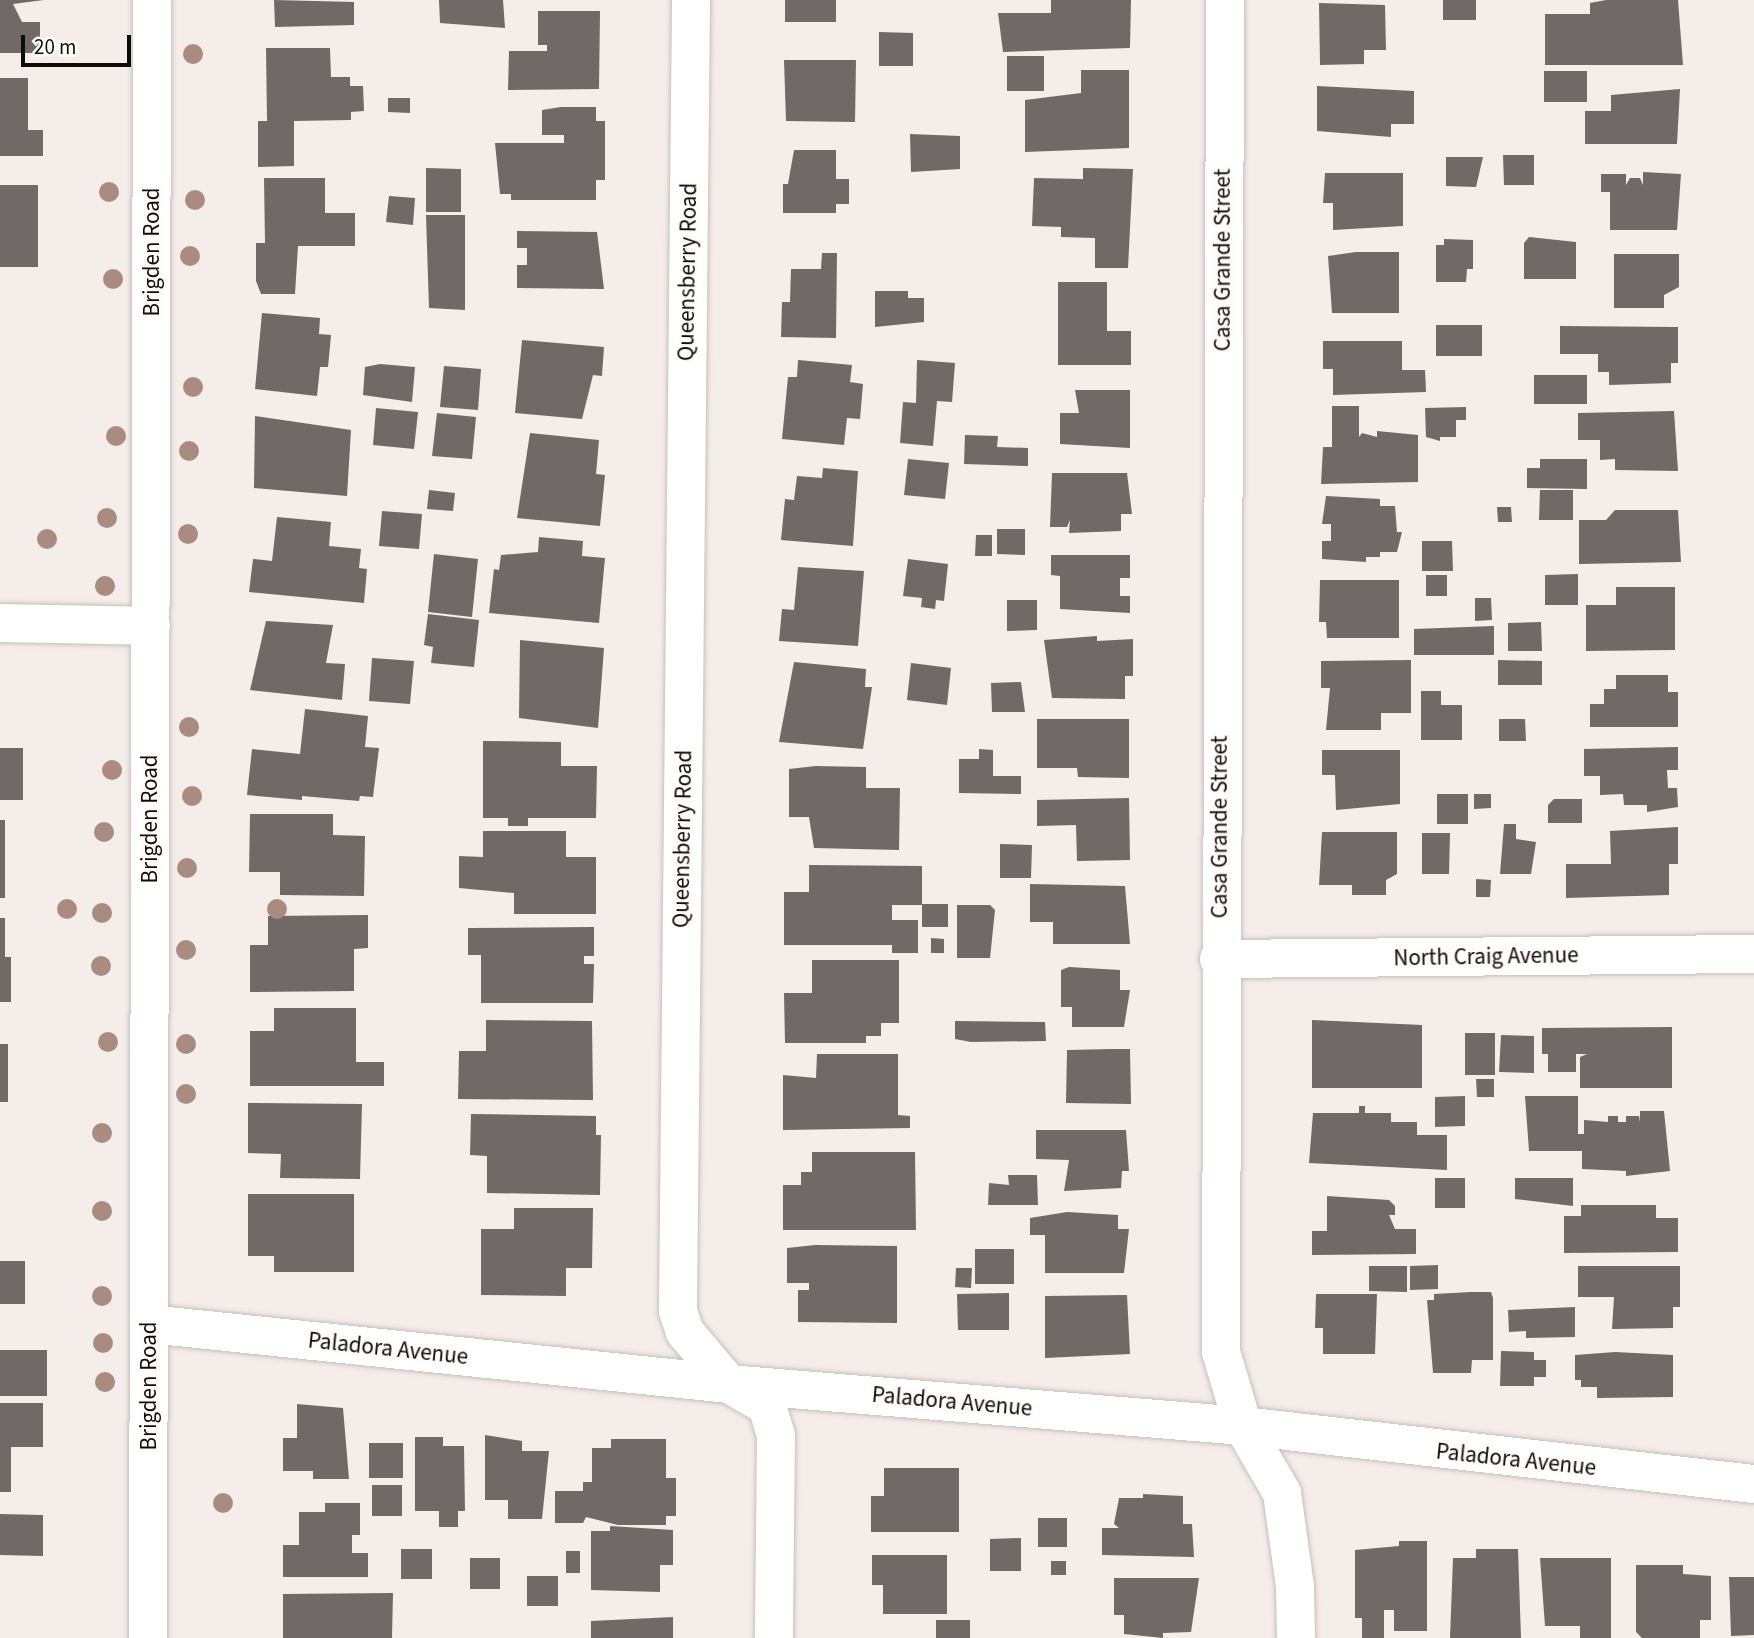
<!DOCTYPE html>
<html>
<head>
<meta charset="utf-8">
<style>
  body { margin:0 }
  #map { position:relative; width:1754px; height:1638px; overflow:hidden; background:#f5edea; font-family:"Source Sans 3",sans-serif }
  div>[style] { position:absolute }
  .building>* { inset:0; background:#706967 }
  .roads { filter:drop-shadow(0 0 2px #c6bfbc) drop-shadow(0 0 2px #c6bfbc) }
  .minor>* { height:38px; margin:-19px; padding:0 19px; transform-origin:19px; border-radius:19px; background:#fff }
  .trees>* { width:20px; height:20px; margin:-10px; border-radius:50%; background:#a98b80 }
  span { translate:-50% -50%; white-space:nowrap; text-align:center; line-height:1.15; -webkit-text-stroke:7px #fffcfa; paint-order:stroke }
  .street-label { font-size:23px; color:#0f0c0c }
  .scale { position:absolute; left:21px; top:35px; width:110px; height:32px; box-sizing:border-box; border:4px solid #0f0c0c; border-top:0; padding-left:9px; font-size:21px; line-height:24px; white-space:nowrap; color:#0f0c0c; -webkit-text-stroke:5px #fffcfa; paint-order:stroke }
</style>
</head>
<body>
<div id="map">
  <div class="building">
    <i style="clip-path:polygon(0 0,44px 0,13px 4px,22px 22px,40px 22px,40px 53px,0 53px)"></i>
    <i style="clip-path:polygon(274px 0,354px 2px,354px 25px,275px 27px)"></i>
    <i style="clip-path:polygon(439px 0,503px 0,505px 28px,440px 23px)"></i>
    <i style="clip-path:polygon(785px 0,836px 0,836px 22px,785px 22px)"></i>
    <i style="clip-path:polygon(1051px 0,1131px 0,1130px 48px,1003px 52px,998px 13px,1051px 13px)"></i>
    <i style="clip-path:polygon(1443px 0,1476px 0,1476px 20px,1443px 20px)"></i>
    <i style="clip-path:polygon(1606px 0,1678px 0,1683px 65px,1545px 65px,1545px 14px,1590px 14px,1590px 3px)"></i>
    <i style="clip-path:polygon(1319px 3px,1385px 5px,1386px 50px,1364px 50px,1364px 64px,1320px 65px)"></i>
    <i style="clip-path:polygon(538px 11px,600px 11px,599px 89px,508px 90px,509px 51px,547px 51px,547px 45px,538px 45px)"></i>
    <i style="clip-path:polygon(879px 32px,913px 33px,913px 66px,879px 66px)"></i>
    <i style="clip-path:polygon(266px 48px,330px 48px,331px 77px,350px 77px,350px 86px,363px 86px,364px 111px,351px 112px,351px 120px,294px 121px,294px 166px,258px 167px,258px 121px,267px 121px)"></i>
    <i style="clip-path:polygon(1007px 56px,1044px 56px,1044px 91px,1007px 91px)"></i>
    <i style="clip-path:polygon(784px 60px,856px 60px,855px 122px,786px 121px)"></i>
    <i style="clip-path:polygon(1081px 70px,1129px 70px,1129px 148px,1025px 152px,1025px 100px,1081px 93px)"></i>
    <i style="clip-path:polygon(1544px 71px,1587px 71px,1587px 102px,1544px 102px)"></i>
    <i style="clip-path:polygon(0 78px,28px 78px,28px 130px,43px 130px,43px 156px,0 156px)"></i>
    <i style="clip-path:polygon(1317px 86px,1414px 91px,1414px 124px,1391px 124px,1391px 137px,1317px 131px)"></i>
    <i style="clip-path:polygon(1680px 89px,1677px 144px,1585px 144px,1585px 111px,1611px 111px,1611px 95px)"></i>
    <i style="clip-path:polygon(388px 98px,410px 98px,410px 113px,388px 112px)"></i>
    <i style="clip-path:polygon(561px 107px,596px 107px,596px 121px,605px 121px,605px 180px,596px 180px,596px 200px,511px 200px,511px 194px,500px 194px,495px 143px,564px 143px,564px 135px,542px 135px,542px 110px)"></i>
    <i style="clip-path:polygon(910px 134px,960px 136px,960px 169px,911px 172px)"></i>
    <i style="clip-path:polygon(794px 150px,836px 150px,836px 179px,849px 179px,849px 204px,836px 204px,836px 213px,783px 213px,783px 184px,788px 184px)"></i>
    <i style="clip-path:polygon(1503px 155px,1534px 155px,1534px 185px,1504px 185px)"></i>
    <i style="clip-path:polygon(1446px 157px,1483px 157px,1476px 187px,1446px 186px)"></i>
    <i style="clip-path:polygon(426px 168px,461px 169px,461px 212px,426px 212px)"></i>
    <i style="clip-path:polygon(1083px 168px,1133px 169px,1128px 268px,1095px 268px,1095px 238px,1061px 237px,1061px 227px,1032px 226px,1034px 178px,1083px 179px)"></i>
    <i style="clip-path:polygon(1643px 172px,1681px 174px,1677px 230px,1610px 230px,1610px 192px,1601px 192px,1601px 174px,1626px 174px,1626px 185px,1630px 178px,1640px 178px,1643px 185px)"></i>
    <i style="clip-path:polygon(1325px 173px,1403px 173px,1403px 226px,1333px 230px,1333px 203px,1323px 203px)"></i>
    <i style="clip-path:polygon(264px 178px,325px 178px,325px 213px,355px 213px,355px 246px,298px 246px,295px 294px,261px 294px,256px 281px,256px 243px,265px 243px)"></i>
    <i style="clip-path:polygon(0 185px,38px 185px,38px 267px,0 267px)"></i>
    <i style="clip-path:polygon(389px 196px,415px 198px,413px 225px,386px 222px)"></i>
    <i style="clip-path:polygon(426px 215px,465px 215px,465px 310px,429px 308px)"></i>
    <i style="clip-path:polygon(517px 231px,597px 232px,604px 289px,517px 288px,517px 265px,527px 265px,527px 248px,517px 248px)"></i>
    <i style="clip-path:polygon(1529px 237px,1576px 242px,1576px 279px,1524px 279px,1524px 243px)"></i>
    <i style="clip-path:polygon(1444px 239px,1473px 240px,1473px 269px,1467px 269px,1466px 282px,1436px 282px,1436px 245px,1444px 245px)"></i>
    <i style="clip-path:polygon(1356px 252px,1399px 252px,1399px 313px,1332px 313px,1328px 256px)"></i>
    <i style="clip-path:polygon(822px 253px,837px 253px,836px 338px,781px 337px,782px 302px,790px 302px,791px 269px,821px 269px)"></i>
    <i style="clip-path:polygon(1614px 254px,1679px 254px,1679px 287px,1664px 295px,1664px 308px,1614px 308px)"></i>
    <i style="clip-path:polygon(1058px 282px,1107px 282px,1107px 331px,1131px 331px,1131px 365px,1058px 365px)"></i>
    <i style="clip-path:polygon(875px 291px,908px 291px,908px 298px,924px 298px,924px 322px,875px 327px)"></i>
    <i style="clip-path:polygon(262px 313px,320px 318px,319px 334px,331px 335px,328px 367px,320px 367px,317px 396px,255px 389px)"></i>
    <i style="clip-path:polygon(1436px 325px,1482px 325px,1482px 356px,1436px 356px)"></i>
    <i style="clip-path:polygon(1560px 326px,1678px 327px,1678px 363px,1671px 363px,1671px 383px,1609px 385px,1609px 372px,1598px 372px,1598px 354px,1560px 354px)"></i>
    <i style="clip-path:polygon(522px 340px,604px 347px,602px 376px,593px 375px,582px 419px,515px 413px)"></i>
    <i style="clip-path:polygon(1323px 341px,1402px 341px,1402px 370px,1425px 370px,1426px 392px,1333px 395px,1333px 369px,1323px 369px)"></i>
    <i style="clip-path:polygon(798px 360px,852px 365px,850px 382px,863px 384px,860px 419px,847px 418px,844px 445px,782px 439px,788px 377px,797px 377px)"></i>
    <i style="clip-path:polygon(917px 360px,955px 363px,952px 402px,937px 401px,933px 446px,900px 443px,903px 402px,916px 403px)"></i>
    <i style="clip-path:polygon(380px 364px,415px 367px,412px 402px,363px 395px,365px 367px)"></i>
    <i style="clip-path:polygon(444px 366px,481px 369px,478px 410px,440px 407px)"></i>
    <i style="clip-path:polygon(1534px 375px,1587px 375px,1587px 404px,1534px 404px)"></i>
    <i style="clip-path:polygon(1075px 390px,1130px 390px,1130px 448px,1060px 444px,1060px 413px,1079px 413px)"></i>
    <i style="clip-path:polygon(1332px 406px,1359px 406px,1359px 437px,1362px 433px,1377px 437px,1377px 431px,1418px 435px,1418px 482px,1321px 484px,1323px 447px,1332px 447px)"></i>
    <i style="clip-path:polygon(1466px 407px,1466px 420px,1456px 420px,1456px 437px,1440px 437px,1440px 441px,1426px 437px,1425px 408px)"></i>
    <i style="clip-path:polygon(376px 408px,418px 412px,414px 449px,373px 445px)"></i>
    <i style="clip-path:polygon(1674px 411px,1678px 471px,1615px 470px,1615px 459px,1600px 460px,1600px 440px,1578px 440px,1578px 413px)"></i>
    <i style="clip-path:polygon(437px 413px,476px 417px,472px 459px,432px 456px)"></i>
    <i style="clip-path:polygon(255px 416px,351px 430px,347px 496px,254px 488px)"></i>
    <i style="clip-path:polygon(530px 433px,599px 440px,596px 474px,605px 475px,600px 526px,517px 518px)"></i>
    <i style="clip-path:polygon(965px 435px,998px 436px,997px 447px,1028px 448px,1028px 466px,964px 464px)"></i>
    <i style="clip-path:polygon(908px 459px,949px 463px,945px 499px,904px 495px)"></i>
    <i style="clip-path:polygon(1540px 459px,1587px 459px,1587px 489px,1527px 488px,1527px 468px,1540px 468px)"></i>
    <i style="clip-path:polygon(823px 468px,858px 471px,853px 546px,781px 540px,785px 499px,794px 500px,797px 476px,822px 478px)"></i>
    <i style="clip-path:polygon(1052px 473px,1127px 473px,1132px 514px,1121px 514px,1121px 531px,1069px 533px,1070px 520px,1067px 527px,1050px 527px)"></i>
    <i style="clip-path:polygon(429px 490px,455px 493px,453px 511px,427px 509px)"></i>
    <i style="clip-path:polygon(1540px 490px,1573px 490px,1573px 520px,1539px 520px)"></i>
    <i style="clip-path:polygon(1326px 496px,1380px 499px,1380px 506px,1395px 506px,1397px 532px,1402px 532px,1397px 552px,1380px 552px,1380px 557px,1366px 557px,1366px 562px,1322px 559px,1322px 541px,1331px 541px,1331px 524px,1322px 524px)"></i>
    <i style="clip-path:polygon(1497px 507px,1511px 507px,1512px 522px,1498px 522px)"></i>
    <i style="clip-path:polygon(1615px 510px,1678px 510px,1681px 562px,1579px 564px,1579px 520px,1606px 520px)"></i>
    <i style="clip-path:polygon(382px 511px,422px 514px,419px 549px,379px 546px)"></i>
    <i style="clip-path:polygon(277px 517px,331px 522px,329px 546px,361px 549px,359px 568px,367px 569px,364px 603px,249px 592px,253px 559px,272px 561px)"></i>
    <i style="clip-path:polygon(997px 529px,1025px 529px,1025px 555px,997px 554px)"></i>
    <i style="clip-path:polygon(976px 535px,992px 535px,992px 556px,975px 556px)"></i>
    <i style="clip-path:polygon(539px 537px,583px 541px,582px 556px,605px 558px,599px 623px,489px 613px,494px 569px,499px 570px,501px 555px,538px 552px)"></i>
    <i style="clip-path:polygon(1422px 541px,1452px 541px,1453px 571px,1422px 571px)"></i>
    <i style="clip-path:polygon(434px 554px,478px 559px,472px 617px,428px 612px)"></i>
    <i style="clip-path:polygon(1051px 555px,1130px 555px,1130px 578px,1120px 578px,1120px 596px,1130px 596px,1130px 613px,1060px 609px,1060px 576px,1051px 575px)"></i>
    <i style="clip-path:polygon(908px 559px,948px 564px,944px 601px,936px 600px,935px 609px,921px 607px,922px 598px,903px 596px)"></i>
    <i style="clip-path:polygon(798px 567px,864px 571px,858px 646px,779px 641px,782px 609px,794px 610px)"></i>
    <i style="clip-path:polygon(1578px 574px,1578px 605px,1545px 605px,1545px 575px)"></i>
    <i style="clip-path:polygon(1426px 575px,1447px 575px,1447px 596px,1426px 596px)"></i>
    <i style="clip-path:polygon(1320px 580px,1399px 580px,1399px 638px,1327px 638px,1326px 622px,1319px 622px)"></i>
    <i style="clip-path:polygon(1616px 587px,1675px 587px,1675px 650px,1586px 651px,1586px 605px,1616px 605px)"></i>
    <i style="clip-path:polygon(1475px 598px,1491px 598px,1492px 620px,1475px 621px)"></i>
    <i style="clip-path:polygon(1007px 600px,1037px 600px,1037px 630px,1007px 631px)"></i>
    <i style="clip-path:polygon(428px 614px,479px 620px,474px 667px,431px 663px,433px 647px,424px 645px)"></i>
    <i style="clip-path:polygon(266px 621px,333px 625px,326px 663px,345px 664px,342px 700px,250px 690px)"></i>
    <i style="clip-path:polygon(1541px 622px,1542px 651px,1508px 651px,1508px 623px)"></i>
    <i style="clip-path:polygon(1494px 626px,1494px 655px,1414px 655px,1414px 629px)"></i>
    <i style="clip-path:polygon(1097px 636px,1097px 641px,1133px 639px,1133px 676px,1125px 676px,1125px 699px,1052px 698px,1044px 640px)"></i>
    <i style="clip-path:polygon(520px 640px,604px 648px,598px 728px,519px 718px)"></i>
    <i style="clip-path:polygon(372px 658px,414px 661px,410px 704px,369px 701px)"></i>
    <i style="clip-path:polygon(1411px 660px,1411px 713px,1381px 713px,1381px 730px,1326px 730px,1330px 688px,1321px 688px,1321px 661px)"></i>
    <i style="clip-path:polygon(1498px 660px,1542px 661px,1542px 685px,1498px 685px)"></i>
    <i style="clip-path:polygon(794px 662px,866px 669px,865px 687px,872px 687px,863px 749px,779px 742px)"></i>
    <i style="clip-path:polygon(911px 663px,951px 668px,947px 705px,907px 700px)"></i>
    <i style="clip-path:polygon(1616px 675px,1668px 675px,1668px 692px,1678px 692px,1678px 727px,1590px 727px,1590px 704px,1604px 704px,1604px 689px,1616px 689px)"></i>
    <i style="clip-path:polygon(1021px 682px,1025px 712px,992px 712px,991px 683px)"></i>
    <i style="clip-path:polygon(1421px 691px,1441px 691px,1441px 705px,1462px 705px,1462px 740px,1421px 740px)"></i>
    <i style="clip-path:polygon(305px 709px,368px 716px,365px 747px,379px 748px,373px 797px,360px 796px,359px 801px,302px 796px,302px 800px,247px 795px,252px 749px,300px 754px)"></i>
    <i style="clip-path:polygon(1037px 719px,1129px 719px,1129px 778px,1078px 777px,1077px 768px,1037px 768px)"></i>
    <i style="clip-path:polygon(1499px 719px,1525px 719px,1526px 741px,1499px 741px)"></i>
    <i style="clip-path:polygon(483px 741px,561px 742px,561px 766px,597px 766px,596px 818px,528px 818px,528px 826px,508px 826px,508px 818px,483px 818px)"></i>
    <i style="clip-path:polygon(1678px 747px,1678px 770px,1667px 770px,1668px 788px,1677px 788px,1678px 807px,1647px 812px,1647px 805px,1624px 805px,1623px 794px,1600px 795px,1600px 776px,1584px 776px,1584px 749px)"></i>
    <i style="clip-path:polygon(0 748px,23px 748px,23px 800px,0 800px)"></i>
    <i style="clip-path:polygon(979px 749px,993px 750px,993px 776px,1021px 776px,1021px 794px,959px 793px,959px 759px,979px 759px)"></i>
    <i style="clip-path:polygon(1322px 750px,1400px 750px,1400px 804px,1336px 810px,1335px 775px,1322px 775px)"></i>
    <i style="clip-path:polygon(816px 766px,866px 767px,866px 788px,900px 788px,899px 850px,814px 848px,809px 817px,789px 817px,789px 769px)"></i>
    <i style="clip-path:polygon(1437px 794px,1468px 794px,1468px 824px,1437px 824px)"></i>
    <i style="clip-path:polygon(1474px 794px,1491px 794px,1491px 808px,1474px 809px)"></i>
    <i style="clip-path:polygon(1129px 798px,1130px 860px,1077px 861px,1076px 825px,1037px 826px,1037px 800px)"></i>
    <i style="clip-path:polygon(1554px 799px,1582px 799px,1582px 823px,1548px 823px,1548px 805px)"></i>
    <i style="clip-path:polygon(250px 814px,333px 814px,333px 835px,365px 836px,364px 896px,280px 895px,280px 872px,249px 872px)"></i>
    <i style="clip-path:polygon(0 820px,5px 820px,5px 898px,0 898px)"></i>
    <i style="clip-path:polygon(1504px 824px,1516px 824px,1516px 839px,1536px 842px,1531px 874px,1500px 874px)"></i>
    <i style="clip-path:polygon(1678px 827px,1678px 864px,1669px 864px,1669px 895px,1566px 898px,1566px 864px,1611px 864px,1610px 831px)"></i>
    <i style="clip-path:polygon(483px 831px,566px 831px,566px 857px,596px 857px,596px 914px,514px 914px,514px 893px,459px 888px,459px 856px,483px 857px)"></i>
    <i style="clip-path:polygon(1322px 832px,1397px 832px,1397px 874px,1386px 880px,1386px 895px,1352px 895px,1352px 885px,1319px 885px)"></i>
    <i style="clip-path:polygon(1422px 833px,1450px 833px,1449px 874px,1422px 874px)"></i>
    <i style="clip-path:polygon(1000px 844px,1032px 845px,1031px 878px,1000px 878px)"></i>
    <i style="clip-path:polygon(809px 865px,922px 866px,922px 905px,892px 905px,892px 920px,918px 920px,918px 953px,892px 953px,892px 945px,784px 945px,784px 892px,809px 892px)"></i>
    <i style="clip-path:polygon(1476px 879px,1491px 880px,1490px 897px,1476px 897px)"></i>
    <i style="clip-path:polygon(1030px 884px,1125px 886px,1130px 944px,1053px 944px,1053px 922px,1030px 922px)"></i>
    <i style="clip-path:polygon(922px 904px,948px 904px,948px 927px,922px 927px)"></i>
    <i style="clip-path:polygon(957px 905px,990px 905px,995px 910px,990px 958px,957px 958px)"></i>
    <i style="clip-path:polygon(368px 915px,368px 948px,354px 949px,354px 991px,250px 992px,250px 945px,268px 945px,268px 916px)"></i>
    <i style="clip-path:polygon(0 918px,5px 918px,5px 957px,11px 957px,11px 1002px,0 1002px)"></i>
    <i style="clip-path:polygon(594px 927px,594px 956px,584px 956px,584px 964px,594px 964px,593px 1003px,481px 1003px,481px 955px,468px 955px,468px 928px)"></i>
    <i style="clip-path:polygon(931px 938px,944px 939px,944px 953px,931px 953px)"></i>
    <i style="clip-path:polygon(812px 960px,899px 960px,899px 1023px,881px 1023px,881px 1036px,866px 1036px,866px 1043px,785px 1043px,784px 993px,812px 993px)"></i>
    <i style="clip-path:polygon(1069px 967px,1120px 970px,1120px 990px,1130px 990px,1124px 1027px,1072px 1027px,1072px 1007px,1061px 1007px,1061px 970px)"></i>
    <i style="clip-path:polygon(274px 1008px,356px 1008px,356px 1062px,384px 1062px,384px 1086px,250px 1086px,250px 1031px,274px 1031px)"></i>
    <i style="clip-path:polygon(486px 1020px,592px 1021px,593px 1100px,458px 1099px,459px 1051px,486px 1051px)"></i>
    <i style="clip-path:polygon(1312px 1020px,1422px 1025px,1422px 1088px,1312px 1088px)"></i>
    <i style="clip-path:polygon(955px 1021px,1045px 1022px,1046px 1041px,971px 1042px,955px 1039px)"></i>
    <i style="clip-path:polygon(1672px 1027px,1672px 1088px,1580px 1088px,1580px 1057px,1587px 1054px,1576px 1054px,1576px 1072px,1548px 1072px,1548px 1054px,1542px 1054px,1542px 1028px)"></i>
    <i style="clip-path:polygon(1465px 1033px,1495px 1033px,1495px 1075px,1465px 1075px)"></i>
    <i style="clip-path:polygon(1501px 1035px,1534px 1036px,1534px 1073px,1499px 1072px)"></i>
    <i style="clip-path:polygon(0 1044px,8px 1044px,8px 1102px,0 1102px)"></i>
    <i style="clip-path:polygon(1112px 1049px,1130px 1049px,1131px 1104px,1066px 1103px,1067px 1050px)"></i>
    <i style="clip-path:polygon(817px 1054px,898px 1054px,898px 1115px,910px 1116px,910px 1128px,783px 1130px,783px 1075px,816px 1078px)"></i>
    <i style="clip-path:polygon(1476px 1079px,1494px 1079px,1494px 1097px,1477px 1097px)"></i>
    <i style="clip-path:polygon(1465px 1096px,1465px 1126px,1435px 1127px,1435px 1097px)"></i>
    <i style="clip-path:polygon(1525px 1096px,1578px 1096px,1578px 1134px,1584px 1134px,1584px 1120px,1608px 1122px,1608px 1116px,1618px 1116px,1618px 1122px,1626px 1122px,1626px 1116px,1639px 1116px,1640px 1122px,1640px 1111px,1664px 1111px,1670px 1171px,1626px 1176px,1626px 1171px,1582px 1169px,1582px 1151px,1529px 1151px)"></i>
    <i style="clip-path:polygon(248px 1103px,362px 1104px,360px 1179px,280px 1178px,281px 1154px,248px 1153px)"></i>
    <i style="clip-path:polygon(1359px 1106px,1365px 1106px,1365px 1113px,1391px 1113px,1391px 1122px,1417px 1122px,1417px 1135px,1447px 1135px,1447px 1170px,1309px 1163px,1313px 1113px,1359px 1113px)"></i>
    <i style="clip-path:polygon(471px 1114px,596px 1116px,596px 1135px,601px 1135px,600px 1195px,487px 1193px,487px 1156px,470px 1155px)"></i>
    <i style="clip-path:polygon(1036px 1130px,1126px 1130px,1129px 1171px,1122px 1171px,1121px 1188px,1064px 1191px,1069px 1160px,1036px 1159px)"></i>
    <i style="clip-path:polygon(812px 1152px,915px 1152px,916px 1230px,783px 1230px,783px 1185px,801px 1185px,801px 1172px,812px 1172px)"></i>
    <i style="clip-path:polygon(1008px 1175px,1037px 1175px,1038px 1205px,988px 1205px,989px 1183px,1009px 1185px)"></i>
    <i style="clip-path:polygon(1435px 1178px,1465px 1178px,1465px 1208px,1435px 1208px)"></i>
    <i style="clip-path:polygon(1515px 1178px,1573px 1178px,1573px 1206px,1515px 1199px)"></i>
    <i style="clip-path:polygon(248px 1194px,354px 1194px,354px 1272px,274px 1272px,274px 1256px,248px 1256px)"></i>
    <i style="clip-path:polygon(1327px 1196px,1389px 1200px,1395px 1206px,1395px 1215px,1389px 1215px,1395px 1229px,1416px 1229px,1416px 1254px,1312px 1255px,1312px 1231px,1327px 1231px)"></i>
    <i style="clip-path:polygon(1581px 1205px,1656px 1205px,1656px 1218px,1678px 1218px,1678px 1252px,1564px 1253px,1564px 1216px,1581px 1216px)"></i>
    <i style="clip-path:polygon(514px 1208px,593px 1208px,592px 1268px,566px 1268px,566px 1296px,481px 1295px,481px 1229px,514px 1229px)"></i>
    <i style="clip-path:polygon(1067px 1212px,1118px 1215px,1118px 1229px,1129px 1229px,1124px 1273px,1045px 1273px,1045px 1235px,1030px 1235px,1030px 1218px)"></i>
    <i style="clip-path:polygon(815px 1245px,897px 1246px,897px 1323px,798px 1322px,798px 1290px,809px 1290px,809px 1283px,787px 1283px,787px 1248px)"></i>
    <i style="clip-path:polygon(975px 1249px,1014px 1249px,1014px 1284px,975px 1284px)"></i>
    <i style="clip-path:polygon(0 1261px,25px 1261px,25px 1304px,0 1304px)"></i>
    <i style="clip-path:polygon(1438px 1265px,1438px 1289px,1410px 1290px,1410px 1266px)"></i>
    <i style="clip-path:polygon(1369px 1266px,1407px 1266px,1407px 1292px,1369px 1291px)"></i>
    <i style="clip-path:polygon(1578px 1266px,1680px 1266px,1680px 1307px,1673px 1307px,1673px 1328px,1612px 1329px,1614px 1297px,1578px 1297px)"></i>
    <i style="clip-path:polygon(956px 1268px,972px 1268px,971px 1288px,955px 1287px)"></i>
    <i style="clip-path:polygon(1471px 1292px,1491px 1292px,1493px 1298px,1493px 1360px,1472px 1360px,1471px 1373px,1433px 1373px,1427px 1300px,1434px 1300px,1434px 1294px)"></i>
    <i style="clip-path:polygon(1009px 1293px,1009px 1330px,958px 1330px,957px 1294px)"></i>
    <i style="clip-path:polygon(1316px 1294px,1377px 1294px,1375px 1354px,1323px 1354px,1323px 1328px,1315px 1328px)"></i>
    <i style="clip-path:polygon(1127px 1295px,1130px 1354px,1045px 1358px,1045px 1296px)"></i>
    <i style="clip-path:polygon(1575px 1307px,1575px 1337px,1526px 1338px,1526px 1331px,1509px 1332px,1508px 1310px)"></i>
    <i style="clip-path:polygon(0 1350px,47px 1350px,47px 1396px,0 1396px)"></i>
    <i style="clip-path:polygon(1501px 1351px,1534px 1352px,1534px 1360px,1546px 1360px,1546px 1377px,1534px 1377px,1534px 1386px,1500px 1386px)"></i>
    <i style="clip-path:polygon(1615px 1352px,1673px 1355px,1673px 1397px,1597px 1398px,1597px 1387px,1581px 1387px,1581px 1380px,1575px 1380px,1575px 1355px)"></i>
    <i style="clip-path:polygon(0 1403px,43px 1403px,43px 1447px,11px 1447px,11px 1492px,0 1492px)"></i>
    <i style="clip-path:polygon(297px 1404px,343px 1408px,349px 1479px,313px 1479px,313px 1471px,283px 1471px,283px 1438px,297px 1438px)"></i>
    <i style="clip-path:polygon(485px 1435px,522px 1441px,522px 1451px,549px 1451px,542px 1519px,508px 1519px,508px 1500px,485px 1500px)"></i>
    <i style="clip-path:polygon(415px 1437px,443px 1437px,443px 1446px,464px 1446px,465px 1511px,458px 1511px,458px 1527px,439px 1527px,439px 1511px,415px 1511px)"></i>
    <i style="clip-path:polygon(611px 1439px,666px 1439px,666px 1478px,676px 1478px,676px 1516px,666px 1516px,666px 1525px,618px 1525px,586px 1517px,583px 1523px,555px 1523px,555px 1491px,583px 1491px,583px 1482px,592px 1482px,592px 1448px,611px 1448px)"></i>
    <i style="clip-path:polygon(369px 1443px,403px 1443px,403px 1478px,369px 1478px)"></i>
    <i style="clip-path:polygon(884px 1468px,959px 1468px,959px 1532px,871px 1532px,871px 1496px,884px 1496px)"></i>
    <i style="clip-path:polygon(372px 1485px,402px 1485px,402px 1516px,372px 1516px)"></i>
    <i style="clip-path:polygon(1143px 1494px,1183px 1496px,1183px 1524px,1192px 1524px,1194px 1557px,1102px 1555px,1102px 1528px,1119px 1528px,1114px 1524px,1119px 1498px,1143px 1498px)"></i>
    <i style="clip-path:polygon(325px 1503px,360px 1503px,360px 1535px,352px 1535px,352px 1553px,368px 1553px,368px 1577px,283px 1577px,283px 1545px,299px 1545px,299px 1512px,325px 1512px)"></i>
    <i style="clip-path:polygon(0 1514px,43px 1515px,43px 1556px,0 1555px)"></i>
    <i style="clip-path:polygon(1038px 1518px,1067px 1518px,1067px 1547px,1038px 1547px)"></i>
    <i style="clip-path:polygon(610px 1526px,673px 1530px,673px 1565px,660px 1565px,660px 1592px,591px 1590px,591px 1531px,610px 1531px)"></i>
    <i style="clip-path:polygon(1021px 1538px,1021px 1571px,990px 1571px,990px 1539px)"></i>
    <i style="clip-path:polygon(1399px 1541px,1427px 1541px,1427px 1631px,1394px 1631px,1394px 1610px,1384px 1610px,1384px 1638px,1362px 1638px,1362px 1618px,1355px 1618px,1355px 1550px,1399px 1546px)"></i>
    <i style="clip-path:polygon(401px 1549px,432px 1549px,432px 1579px,401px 1579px)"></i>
    <i style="clip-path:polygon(1476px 1549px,1518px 1549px,1521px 1638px,1450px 1638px,1453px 1558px,1476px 1558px)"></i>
    <i style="clip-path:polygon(566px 1551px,580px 1551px,580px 1573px,566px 1573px)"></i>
    <i style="clip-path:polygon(872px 1555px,947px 1555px,947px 1614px,883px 1614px,883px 1585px,872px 1585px)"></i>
    <i style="clip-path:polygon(470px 1558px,500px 1558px,500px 1589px,470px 1589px)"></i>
    <i style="clip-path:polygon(1540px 1558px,1611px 1558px,1611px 1638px,1580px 1638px,1580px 1626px,1545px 1626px)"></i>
    <i style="clip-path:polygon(1051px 1561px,1066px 1561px,1066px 1575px,1051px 1575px)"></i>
    <i style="clip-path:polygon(1636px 1565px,1683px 1565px,1683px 1574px,1711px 1576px,1711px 1620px,1700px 1620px,1700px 1638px,1642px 1638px,1636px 1632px)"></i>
    <i style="clip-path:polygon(527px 1576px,558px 1576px,558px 1606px,527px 1606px)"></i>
    <i style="clip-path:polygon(1729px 1577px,1754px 1577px,1754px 1635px,1731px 1636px)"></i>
    <i style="clip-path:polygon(1114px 1578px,1199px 1578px,1191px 1632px,1163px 1633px,1163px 1638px,1124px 1634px,1124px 1615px,1114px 1615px)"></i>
    <i style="clip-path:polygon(393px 1593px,392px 1638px,283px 1638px,283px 1594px)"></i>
    <i style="clip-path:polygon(673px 1617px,673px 1638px,591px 1638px,591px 1621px)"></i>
    <i style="clip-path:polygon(936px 1620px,970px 1620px,970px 1638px,936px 1638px)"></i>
  </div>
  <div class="roads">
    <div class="minor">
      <i style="left:691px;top:0;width:1311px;rotate:90.57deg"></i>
      <i style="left:678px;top:1311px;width:22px;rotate:72deg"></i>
      <i style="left:685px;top:1332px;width:68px;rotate:49.8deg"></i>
      <i style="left:729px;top:1384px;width:44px;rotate:30.1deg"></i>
      <i style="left:767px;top:1406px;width:31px;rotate:73deg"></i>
      <i style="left:776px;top:1436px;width:202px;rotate:90.6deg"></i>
      <i style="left:1225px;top:0;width:1352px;rotate:90.17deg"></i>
      <i style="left:1221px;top:1352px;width:77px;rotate:73.4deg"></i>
      <i style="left:1243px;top:1426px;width:78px;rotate:59.8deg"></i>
      <i style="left:1282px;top:1493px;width:95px;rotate:82.1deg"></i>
      <i style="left:1295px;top:1587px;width:51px;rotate:88.9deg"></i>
      <i style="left:0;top:623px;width:151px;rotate:1.1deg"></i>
      <i style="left:1219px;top:959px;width:535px;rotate:-0.54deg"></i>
      <i style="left:149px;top:1324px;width:583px;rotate:5.91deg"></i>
      <i style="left:729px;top:1384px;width:516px;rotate:4.67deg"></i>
      <i style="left:1243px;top:1426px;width:514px;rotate:6.48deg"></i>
      <i style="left:148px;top:1638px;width:1638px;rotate:-89.86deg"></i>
    </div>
  </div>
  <div class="trees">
    <i style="left:193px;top:54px"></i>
    <i style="left:109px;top:192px"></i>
    <i style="left:195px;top:200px"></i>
    <i style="left:190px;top:256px"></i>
    <i style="left:113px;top:279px"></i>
    <i style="left:193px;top:387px"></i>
    <i style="left:116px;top:436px"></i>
    <i style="left:189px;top:451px"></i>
    <i style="left:107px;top:518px"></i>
    <i style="left:188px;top:534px"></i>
    <i style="left:47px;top:539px"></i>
    <i style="left:105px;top:586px"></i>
    <i style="left:189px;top:727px"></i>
    <i style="left:112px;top:770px"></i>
    <i style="left:192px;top:796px"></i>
    <i style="left:104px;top:832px"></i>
    <i style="left:187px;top:868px"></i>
    <i style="left:67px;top:909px"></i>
    <i style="left:277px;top:909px"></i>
    <i style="left:102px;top:913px"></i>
    <i style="left:186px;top:950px"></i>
    <i style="left:101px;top:966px"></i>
    <i style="left:108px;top:1042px"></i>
    <i style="left:186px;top:1044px"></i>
    <i style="left:186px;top:1094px"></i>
    <i style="left:102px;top:1133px"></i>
    <i style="left:102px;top:1211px"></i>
    <i style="left:102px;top:1296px"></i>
    <i style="left:103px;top:1343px"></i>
    <i style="left:105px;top:1382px"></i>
    <i style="left:223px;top:1503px"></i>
  </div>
  <div class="street-label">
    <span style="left:152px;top:252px;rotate:-90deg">Brigden Road</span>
    <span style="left:1223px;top:260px;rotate:-90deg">Casa Grande Street</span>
    <span style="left:688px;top:272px;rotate:-89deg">Queensberry Road</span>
    <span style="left:150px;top:819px;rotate:-90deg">Brigden Road</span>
    <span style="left:1220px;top:827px;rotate:-90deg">Casa Grande Street</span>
    <span style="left:683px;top:839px;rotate:-89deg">Queensberry Road</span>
    <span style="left:1486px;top:957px;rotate:-1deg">North Craig Avenue</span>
    <span style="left:388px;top:1349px;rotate:6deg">Paladora Avenue</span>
    <span style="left:149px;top:1386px;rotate:-90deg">Brigden Road</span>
    <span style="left:952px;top:1402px;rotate:5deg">Paladora Avenue</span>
    <span style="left:1516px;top:1460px;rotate:6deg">Paladora Avenue</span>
  </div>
  <div class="scale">20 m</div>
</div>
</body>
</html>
